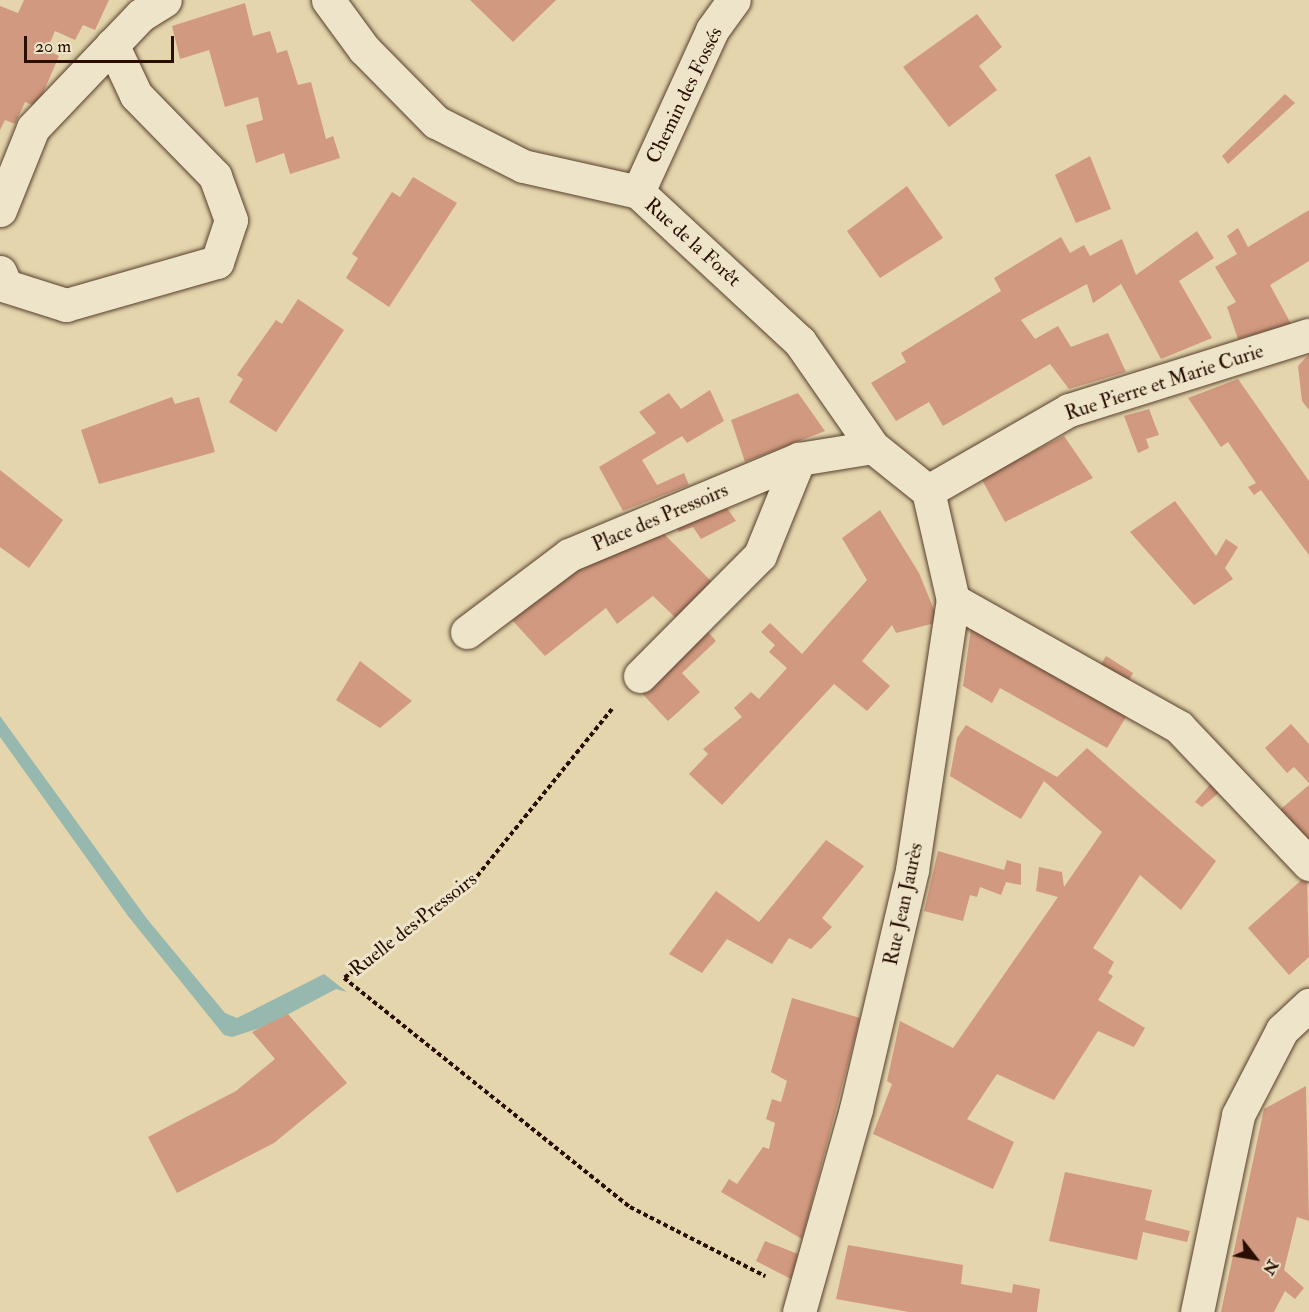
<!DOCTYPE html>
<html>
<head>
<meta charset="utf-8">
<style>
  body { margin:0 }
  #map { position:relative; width:1309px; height:1312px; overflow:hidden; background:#e4d5ad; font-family:"IM FELL Double Pica",serif }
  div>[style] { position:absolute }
  .water>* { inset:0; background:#96b8af }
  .building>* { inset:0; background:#d1997f }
  .path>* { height:4px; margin-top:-2px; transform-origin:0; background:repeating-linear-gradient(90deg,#2a0f01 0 4.5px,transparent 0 7.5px) }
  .roads { filter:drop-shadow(0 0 2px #58402c) drop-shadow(0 0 2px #58402c) }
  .minor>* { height:33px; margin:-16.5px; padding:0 16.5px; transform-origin:16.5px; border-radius:16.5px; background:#ede4ca }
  span { translate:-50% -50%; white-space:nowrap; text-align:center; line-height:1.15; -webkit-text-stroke:6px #ede4ca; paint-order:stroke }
  .street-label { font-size:20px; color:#2a0f01 }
  .north { position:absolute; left:1225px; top:1228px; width:60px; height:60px; -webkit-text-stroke:4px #ede4ca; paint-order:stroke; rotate:121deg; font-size:16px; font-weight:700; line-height:24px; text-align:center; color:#2a0f01 }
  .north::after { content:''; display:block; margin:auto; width:21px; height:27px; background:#2a0f01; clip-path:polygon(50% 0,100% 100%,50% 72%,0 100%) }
  .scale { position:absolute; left:24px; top:36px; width:150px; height:27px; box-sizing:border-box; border:3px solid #2a0f01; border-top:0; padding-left:8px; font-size:18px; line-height:21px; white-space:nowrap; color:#2a0f01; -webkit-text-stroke:4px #ede4ca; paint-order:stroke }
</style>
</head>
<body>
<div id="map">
  <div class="water">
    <i style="clip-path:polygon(0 716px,147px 919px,225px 1013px,237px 1018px,324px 974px,347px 992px,336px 989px,266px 1026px,232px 1037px,224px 1035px,128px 916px,0 737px)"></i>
  </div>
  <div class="building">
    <i style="clip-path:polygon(24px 0,109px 0,95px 30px,83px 25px,75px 40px,55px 31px,47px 50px,59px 56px,37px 107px,25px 102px,15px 124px,5px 120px,0 130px,0 6px,18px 13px)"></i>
    <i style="clip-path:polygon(470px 0,556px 0,513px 42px)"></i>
    <i style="clip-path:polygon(245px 3px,253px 36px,270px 31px,277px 53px,287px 50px,298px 85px,311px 82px,326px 139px,333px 136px,340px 158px,290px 174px,284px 153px,256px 163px,246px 125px,263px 120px,258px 97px,225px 107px,209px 50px,180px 59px,172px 26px)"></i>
    <i style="clip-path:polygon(977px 14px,1002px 47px,979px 66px,997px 90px,949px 127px,903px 67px)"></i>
    <i style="clip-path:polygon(1285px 94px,1295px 103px,1228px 164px,1222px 156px)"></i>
    <i style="clip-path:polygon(1090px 156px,1111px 209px,1076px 223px,1055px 175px)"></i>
    <i style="clip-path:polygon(413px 177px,457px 203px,389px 307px,346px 278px,358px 258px,352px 254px,373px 221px,392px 192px,400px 197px)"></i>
    <i style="clip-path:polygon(907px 186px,943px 238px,880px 278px,847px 231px)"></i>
    <i style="clip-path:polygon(1309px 210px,1309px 261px,1270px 285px,1291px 324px,1238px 339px,1227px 307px,1236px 302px,1215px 267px,1237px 254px,1227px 236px,1238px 228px,1248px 247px)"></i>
    <i style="clip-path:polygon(1197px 231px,1214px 258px,1179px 281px,1212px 338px,1161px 359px,1121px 284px,1093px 303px,1087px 284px,1021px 320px,1035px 339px,1058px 326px,1071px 347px,1108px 333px,1126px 372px,1069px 389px,1050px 364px,943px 426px,929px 402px,896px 421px,871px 383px,906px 362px,901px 353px,1001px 291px,994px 278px,1061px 237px,1070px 253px,1084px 245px,1090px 256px,1122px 239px,1136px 275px)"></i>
    <i style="clip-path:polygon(298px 299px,344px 330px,276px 432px,229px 402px,243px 379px,237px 375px,276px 320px,282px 324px)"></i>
    <i style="clip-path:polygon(1309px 354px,1309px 410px,1302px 401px,1298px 366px)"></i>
    <i style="clip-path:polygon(1238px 379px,1309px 481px,1309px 555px,1261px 490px,1254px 495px,1248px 487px,1256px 483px,1228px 442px,1221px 447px,1188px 398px)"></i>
    <i style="clip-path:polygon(710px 390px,724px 421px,687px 443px,682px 436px,642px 460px,657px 485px,684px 473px,689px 485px,623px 511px,599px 467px,656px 433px,639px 412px,669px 393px,681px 409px)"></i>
    <i style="clip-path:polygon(798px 393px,825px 431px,745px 462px,731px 420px)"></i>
    <i style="clip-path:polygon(172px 397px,175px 404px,199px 397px,215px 452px,99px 484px,81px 430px)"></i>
    <i style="clip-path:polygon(1149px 409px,1159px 435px,1146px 439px,1149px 448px,1138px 453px,1124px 416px)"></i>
    <i style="clip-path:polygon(1064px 436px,1093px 478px,1005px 522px,981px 478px)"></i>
    <i style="clip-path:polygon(0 470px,63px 520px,29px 568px,0 547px)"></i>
    <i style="clip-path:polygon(720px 498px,736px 521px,701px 539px,693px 527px,679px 532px,671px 520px)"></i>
    <i style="clip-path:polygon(1175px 501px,1216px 556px,1226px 539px,1238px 547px,1225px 568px,1233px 579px,1194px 605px,1130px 532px)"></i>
    <i style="clip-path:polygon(880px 510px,919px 573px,939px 622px,896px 633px,892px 625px,862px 661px,890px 686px,867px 711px,834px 684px,722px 805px,689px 774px,708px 754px,703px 749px,742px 717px,734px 708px,751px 692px,759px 699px,787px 668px,769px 652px,775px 645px,761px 632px,770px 623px,802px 654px,867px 580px,842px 538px)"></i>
    <i style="clip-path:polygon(657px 527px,718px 588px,682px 624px,653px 596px,617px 624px,606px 608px,545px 656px,512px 620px,568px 572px)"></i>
    <i style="clip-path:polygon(972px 621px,1131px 709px,1107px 748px,1000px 688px,992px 703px,963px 686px)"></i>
    <i style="clip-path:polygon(702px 625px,716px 641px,682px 673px,700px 692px,668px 721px,636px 687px)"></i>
    <i style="clip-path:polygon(1106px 656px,1133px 673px,1125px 687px,1097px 671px)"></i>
    <i style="clip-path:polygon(360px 661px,412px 701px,380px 728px,336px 700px)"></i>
    <i style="clip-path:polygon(1291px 724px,1309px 744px,1309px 783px,1294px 767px,1287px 773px,1265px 748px)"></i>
    <i style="clip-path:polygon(966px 725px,1057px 777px,1087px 748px,1216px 861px,1181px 910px,1140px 875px,1093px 948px,1114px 962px,1108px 973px,1113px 976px,1098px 1000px,1145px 1028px,1134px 1047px,1098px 1031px,1054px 1100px,997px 1074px,967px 1119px,1014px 1142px,993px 1189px,873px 1134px,892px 1084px,887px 1081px,900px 1021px,953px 1048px,1058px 897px,1036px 891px,1039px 867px,1062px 872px,1064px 887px,1102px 832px,1044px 781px,1021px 819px,950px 776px,957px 738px)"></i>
    <i style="clip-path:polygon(1217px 776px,1226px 787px,1202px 807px,1195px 802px)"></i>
    <i style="clip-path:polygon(1309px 785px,1309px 850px,1275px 814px)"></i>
    <i style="clip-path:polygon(826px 840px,864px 866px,822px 918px,832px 927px,811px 949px,789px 938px,772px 964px,727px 939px,702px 973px,669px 954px,716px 891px,759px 922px)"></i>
    <i style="clip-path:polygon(938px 851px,1004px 870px,1007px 860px,1021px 864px,1021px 885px,1006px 882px,1001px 895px,980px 887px,977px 897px,970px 895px,963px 921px,924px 911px)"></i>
    <i style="clip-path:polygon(1307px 875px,1309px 957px,1289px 975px,1248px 928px)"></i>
    <i style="clip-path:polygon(792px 998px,860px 1018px,802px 1239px,721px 1192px,729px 1179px,737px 1184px,763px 1147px,769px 1149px,775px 1123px,766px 1119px,772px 1099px,781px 1102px,787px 1081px,771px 1072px)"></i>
    <i style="clip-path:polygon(288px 1014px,347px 1083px,274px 1143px,177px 1193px,148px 1137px,236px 1091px,275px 1059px,252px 1032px)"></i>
    <i style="clip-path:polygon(1306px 1086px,1309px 1221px,1297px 1217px,1284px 1270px,1304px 1288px,1295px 1299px,1285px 1291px,1274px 1312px,1221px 1312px,1264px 1109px)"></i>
    <i style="clip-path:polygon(1065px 1172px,1152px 1190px,1145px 1220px,1190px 1231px,1187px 1242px,1143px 1232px,1137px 1260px,1049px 1241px)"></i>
    <i style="clip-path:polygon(765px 1241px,798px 1254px,791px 1279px,756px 1261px)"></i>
    <i style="clip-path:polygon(848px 1245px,963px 1265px,961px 1284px,1012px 1293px,1013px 1284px,1040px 1289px,1037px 1312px,909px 1312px,836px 1299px)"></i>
  </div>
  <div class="path">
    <i style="left:612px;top:709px;width:220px;rotate:128.9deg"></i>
    <i style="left:474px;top:880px;width:163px;rotate:143deg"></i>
    <i style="left:344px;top:978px;width:366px;rotate:38.7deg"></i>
    <i style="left:630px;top:1207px;width:152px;rotate:27.1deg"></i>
  </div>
  <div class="roads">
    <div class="minor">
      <i style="left:328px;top:0;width:61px;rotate:53.7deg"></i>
      <i style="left:364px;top:49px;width:103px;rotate:45.4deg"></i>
      <i style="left:436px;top:122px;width:97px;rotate:26.8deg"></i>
      <i style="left:523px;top:166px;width:118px;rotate:12.7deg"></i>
      <i style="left:638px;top:192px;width:221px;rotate:42.8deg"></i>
      <i style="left:800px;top:342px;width:128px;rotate:55.2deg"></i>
      <i style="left:873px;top:447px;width:70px;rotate:38.7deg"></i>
      <i style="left:638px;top:192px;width:178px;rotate:-65.4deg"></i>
      <i style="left:712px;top:30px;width:37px;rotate:-54deg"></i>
      <i style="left:0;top:210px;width:88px;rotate:-68.1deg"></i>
      <i style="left:33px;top:128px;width:156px;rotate:-46.3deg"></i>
      <i style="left:141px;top:15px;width:28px;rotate:-32deg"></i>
      <i style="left:0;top:272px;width:15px;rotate:67deg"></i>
      <i style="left:6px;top:286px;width:63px;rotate:17.6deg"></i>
      <i style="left:66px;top:305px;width:157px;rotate:-15.9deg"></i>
      <i style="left:217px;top:262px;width:44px;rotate:-71.6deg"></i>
      <i style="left:231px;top:220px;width:47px;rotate:-110deg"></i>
      <i style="left:215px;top:176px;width:113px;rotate:-134.3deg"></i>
      <i style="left:136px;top:95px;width:56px;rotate:-115.2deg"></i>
      <i style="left:928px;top:491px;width:163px;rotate:-29.9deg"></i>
      <i style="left:1069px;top:410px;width:251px;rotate:-17.4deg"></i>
      <i style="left:953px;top:600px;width:259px;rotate:29.3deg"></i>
      <i style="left:1179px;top:727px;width:189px;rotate:46.5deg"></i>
      <i style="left:467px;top:632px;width:128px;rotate:-37deg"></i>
      <i style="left:569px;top:555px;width:249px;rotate:-22.7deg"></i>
      <i style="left:799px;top:459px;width:75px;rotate:-9.2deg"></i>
      <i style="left:640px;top:676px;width:170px;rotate:-45.2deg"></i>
      <i style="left:760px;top:555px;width:104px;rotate:-67.9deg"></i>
      <i style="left:799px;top:1312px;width:211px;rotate:-74.3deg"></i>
      <i style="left:856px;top:1109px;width:245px;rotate:-76.8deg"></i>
      <i style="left:912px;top:870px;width:273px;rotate:-81.4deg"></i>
      <i style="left:953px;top:600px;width:112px;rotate:-102.9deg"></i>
      <i style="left:1197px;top:1312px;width:201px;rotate:-78.2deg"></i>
      <i style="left:1238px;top:1115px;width:96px;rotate:-62.6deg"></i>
      <i style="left:1282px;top:1030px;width:37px;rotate:-43deg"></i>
    </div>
  </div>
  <div class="street-label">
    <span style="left:684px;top:95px;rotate:-64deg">Chemin des Fossés</span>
    <span style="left:693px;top:242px;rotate:42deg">Rue de la Forêt</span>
    <span style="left:1164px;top:382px;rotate:-18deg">Rue Pierre et Marie Curie</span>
    <span style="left:660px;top:517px;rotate:-23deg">Place des Pressoirs</span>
    <span style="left:903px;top:904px;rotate:-78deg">Rue Jean Jaurès</span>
    <span style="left:413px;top:924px;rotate:-38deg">Ruelle des Pressoirs</span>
  </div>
  <div class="north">N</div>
  <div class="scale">20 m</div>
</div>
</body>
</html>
